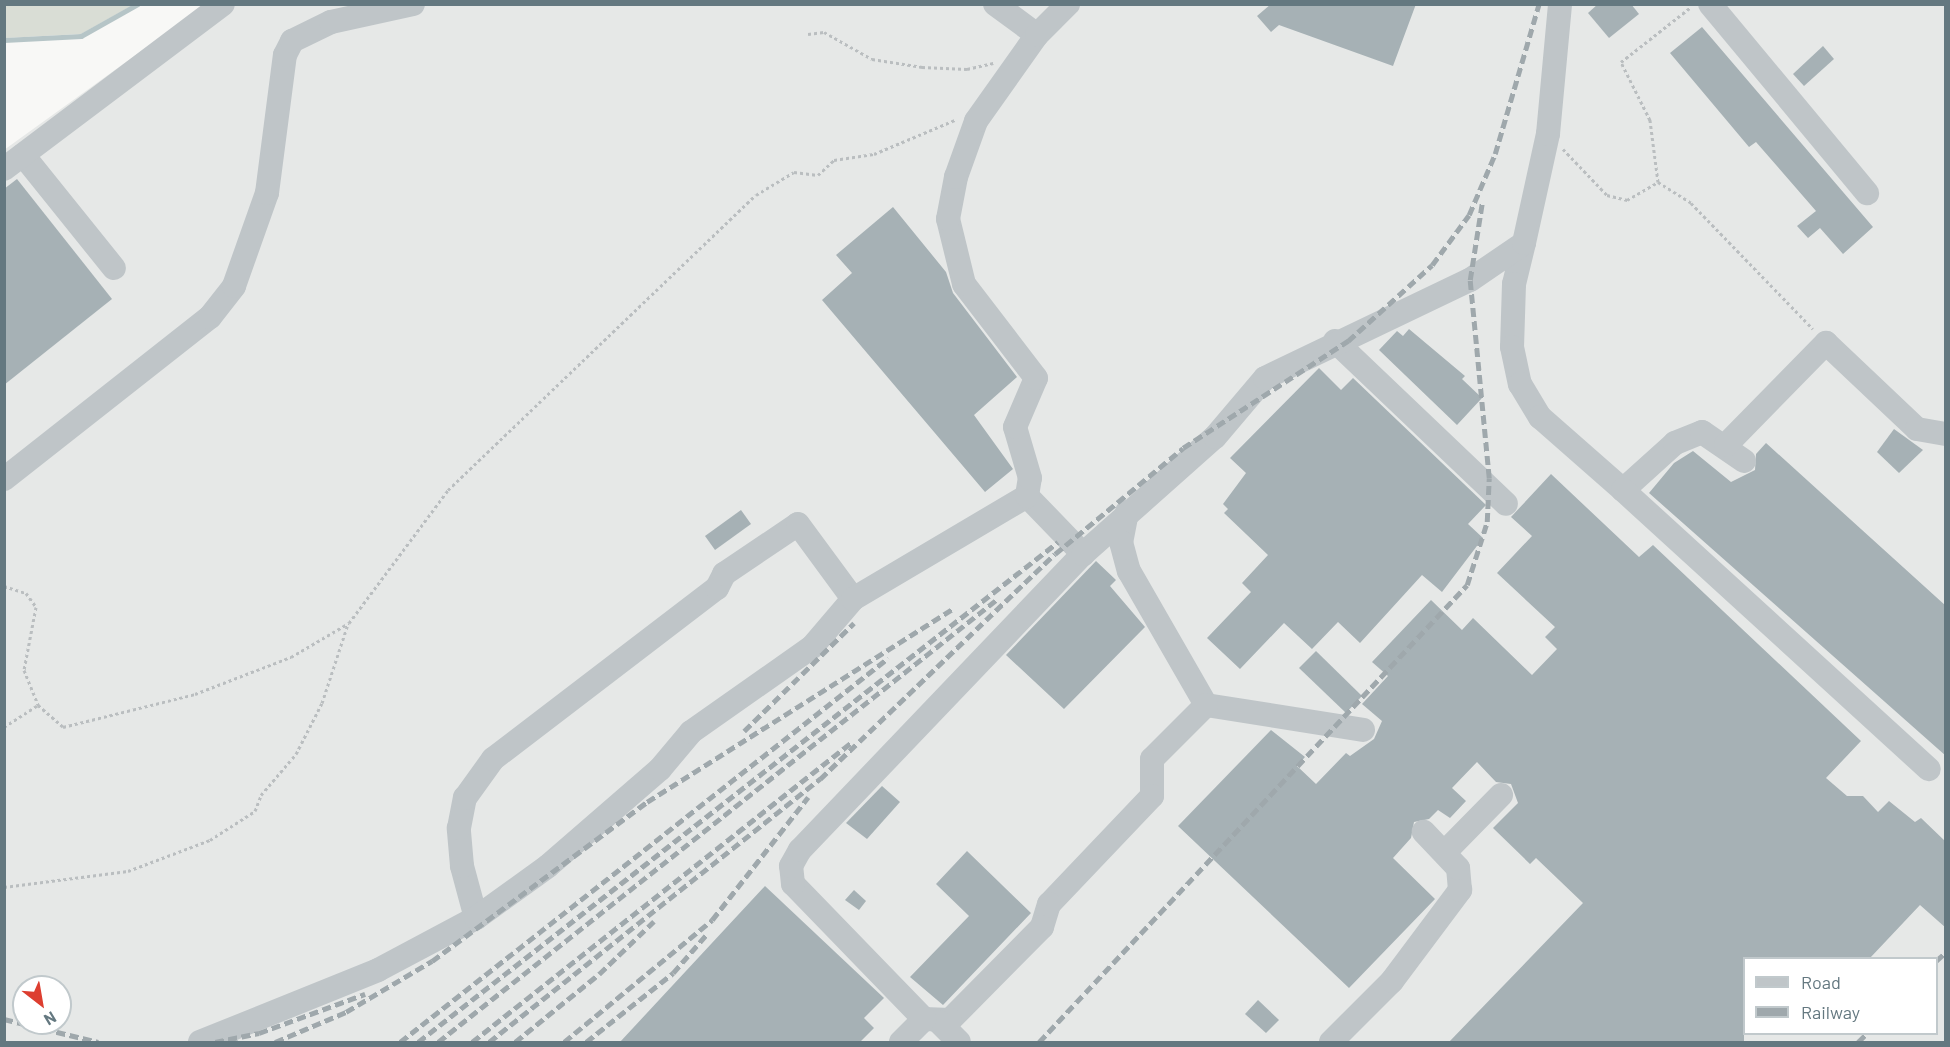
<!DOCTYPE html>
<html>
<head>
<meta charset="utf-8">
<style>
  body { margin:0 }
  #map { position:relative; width:1950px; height:1047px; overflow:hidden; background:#f8f8f6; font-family:Barlow,sans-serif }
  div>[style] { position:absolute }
  .built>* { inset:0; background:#e6e8e7 }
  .green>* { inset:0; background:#d9ddd5 }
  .stream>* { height:4.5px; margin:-2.25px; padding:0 2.25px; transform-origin:2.25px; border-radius:2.25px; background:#b6c5c7 }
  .building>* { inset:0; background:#a6b1b5 }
  .path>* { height:3px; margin-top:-1.5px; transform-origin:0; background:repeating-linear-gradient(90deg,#babec0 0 3px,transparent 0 6px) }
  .minor>* { height:24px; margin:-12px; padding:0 12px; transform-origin:12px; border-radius:12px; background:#bfc5c8 }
  .rail>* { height:4.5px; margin-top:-2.25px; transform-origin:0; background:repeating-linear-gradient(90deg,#9fa8ac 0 9px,transparent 0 13.5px) }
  span { translate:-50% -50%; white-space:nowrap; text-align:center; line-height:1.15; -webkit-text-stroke:6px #fff; paint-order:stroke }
  .frame { position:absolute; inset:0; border:6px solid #647880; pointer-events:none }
  .legend { position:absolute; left:1743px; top:957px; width:195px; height:78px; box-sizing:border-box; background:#fff; border:2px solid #c1c9cc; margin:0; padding:8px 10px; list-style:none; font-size:18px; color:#647880 }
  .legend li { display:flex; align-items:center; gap:12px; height:30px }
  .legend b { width:30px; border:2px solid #c1c9cc }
  .north { position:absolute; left:12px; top:975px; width:60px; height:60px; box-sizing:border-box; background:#fff; border:2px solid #c1c9cc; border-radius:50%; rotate:149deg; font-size:16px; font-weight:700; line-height:24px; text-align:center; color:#647880 }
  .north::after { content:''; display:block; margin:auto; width:21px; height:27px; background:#dd3e30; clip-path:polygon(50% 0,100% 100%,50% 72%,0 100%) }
</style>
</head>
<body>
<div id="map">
  <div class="built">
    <i style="clip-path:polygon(evenodd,205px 5px,1945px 5px,1945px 1042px,5px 1042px,4px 150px,205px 5px,1744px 958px,1936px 958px,1936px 1034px,1744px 1034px,1744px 958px,205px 5px,24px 987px,60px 987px,60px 1023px,24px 1023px,24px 987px)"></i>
  </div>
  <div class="green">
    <i style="clip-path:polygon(5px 4px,133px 4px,133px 5px,81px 34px,5px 38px)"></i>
  </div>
  <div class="stream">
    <i style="left:4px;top:40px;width:77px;rotate:-3deg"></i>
    <i style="left:81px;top:36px;width:65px;rotate:-29.3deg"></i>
  </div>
  <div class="building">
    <i style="clip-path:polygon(1271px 4px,1416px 4px,1393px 66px,1279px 25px,1271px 32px,1257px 16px)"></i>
    <i style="clip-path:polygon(1598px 4px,1631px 4px,1639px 14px,1609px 38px,1588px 13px)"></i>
    <i style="clip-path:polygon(1702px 27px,1873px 227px,1843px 254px,1820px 228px,1808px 238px,1797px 226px,1816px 211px,1756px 142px,1749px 147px,1670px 53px)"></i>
    <i style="clip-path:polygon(1823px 46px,1834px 59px,1804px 86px,1793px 74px)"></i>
    <i style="clip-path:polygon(17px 179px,112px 299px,4px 385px,4px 189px)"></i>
    <i style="clip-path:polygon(893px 207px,946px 272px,953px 293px,1017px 377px,974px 415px,1013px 469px,985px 492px,822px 300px,852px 273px,836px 255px)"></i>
    <i style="clip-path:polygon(1409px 329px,1465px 376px,1462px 379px,1482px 398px,1457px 425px,1379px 350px,1397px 331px,1403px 336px)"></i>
    <i style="clip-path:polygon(1319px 368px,1341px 390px,1353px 378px,1486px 505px,1468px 524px,1483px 538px,1442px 592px,1422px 575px,1360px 643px,1338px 622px,1312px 649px,1284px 623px,1240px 669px,1207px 638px,1251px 592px,1242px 583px,1268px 555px,1224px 513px,1228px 509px,1223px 504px,1246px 473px,1230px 458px)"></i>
    <i style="clip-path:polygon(1894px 429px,1923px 450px,1899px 473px,1877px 452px)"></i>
    <i style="clip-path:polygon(1766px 443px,1946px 606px,1946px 756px,1649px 493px,1674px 463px,1693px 451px,1731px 482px,1755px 470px,1756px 454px)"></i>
    <i style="clip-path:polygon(1551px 474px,1639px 557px,1653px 545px,1861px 741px,1826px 778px,1847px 796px,1863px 796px,1878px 812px,1889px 801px,1915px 822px,1921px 818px,1946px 842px,1946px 928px,1920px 905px,1870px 958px,1744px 958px,1744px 1042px,1449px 1042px,1583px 903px,1536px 858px,1530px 864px,1493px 828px,1518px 803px,1511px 784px,1496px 782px,1477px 762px,1452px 788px,1466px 801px,1450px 818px,1438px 810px,1429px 819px,1414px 822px,1411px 838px,1393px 858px,1435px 899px,1349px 988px,1178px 826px,1271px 730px,1305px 757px,1297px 766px,1316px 784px,1346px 753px,1350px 756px,1374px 739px,1382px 721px,1362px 704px,1388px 676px,1372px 662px,1431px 600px,1462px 630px,1473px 618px,1532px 675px,1557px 649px,1545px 637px,1555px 627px,1497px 573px,1532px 536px,1511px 517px)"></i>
    <i style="clip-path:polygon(741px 510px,751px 524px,715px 550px,705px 536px)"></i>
    <i style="clip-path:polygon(1096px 561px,1116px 580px,1110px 586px,1145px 627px,1064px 709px,1006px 655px)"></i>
    <i style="clip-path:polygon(1316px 651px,1362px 696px,1346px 713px,1299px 668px)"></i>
    <i style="clip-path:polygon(882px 786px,900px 802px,867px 839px,846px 823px)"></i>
    <i style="clip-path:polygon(967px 851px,1031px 913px,943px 1005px,910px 977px,969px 916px,936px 884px)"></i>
    <i style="clip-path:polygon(765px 886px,884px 998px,864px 1018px,874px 1028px,860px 1042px,620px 1042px)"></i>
    <i style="clip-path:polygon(854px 890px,866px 901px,859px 910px,845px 900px)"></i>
    <i style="clip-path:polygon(1258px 1000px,1279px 1020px,1266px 1033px,1245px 1014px)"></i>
  </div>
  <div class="path">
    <i style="left:808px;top:34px;width:16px;rotate:-7deg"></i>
    <i style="left:824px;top:32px;width:55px;rotate:29.4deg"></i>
    <i style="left:872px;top:59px;width:51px;rotate:9.1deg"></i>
    <i style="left:922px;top:67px;width:45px;rotate:2.5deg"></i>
    <i style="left:967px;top:69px;width:27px;rotate:-13deg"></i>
    <i style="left:1563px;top:149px;width:64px;rotate:46.3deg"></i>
    <i style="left:1607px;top:195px;width:21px;rotate:14deg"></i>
    <i style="left:1627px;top:200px;width:36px;rotate:-30deg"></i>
    <i style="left:1658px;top:182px;width:63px;rotate:-97.4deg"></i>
    <i style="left:1650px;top:120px;width:65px;rotate:-116.6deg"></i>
    <i style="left:1621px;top:62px;width:89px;rotate:-38.2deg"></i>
    <i style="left:1658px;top:182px;width:39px;rotate:32deg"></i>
    <i style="left:1691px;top:203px;width:175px;rotate:45.9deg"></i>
    <i style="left:4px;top:586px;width:23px;rotate:18deg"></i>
    <i style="left:26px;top:593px;width:17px;rotate:54deg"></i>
    <i style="left:36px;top:607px;width:64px;rotate:100.8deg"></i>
    <i style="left:24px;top:670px;width:38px;rotate:68deg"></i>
    <i style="left:38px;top:705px;width:33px;rotate:41deg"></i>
    <i style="left:63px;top:727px;width:136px;rotate:-14deg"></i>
    <i style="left:195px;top:694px;width:103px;rotate:-21.1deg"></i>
    <i style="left:291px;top:657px;width:67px;rotate:-30.4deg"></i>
    <i style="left:349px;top:623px;width:166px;rotate:-53.3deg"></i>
    <i style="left:448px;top:490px;width:426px;rotate:-43.8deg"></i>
    <i style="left:756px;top:195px;width:44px;rotate:-31.2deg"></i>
    <i style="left:794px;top:172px;width:24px;rotate:7deg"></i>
    <i style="left:818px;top:175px;width:22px;rotate:-43deg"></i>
    <i style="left:834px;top:160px;width:40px;rotate:-8.5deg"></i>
    <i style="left:874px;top:154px;width:88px;rotate:-22.8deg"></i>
    <i style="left:4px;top:727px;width:40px;rotate:-32.9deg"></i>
    <i style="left:4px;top:887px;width:125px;rotate:-7.4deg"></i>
    <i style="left:128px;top:871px;width:88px;rotate:-20.7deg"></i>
    <i style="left:210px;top:840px;width:54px;rotate:-32.8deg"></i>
    <i style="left:255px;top:811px;width:17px;rotate:-69deg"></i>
    <i style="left:261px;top:795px;width:54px;rotate:-49.5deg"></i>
    <i style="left:296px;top:754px;width:57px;rotate:-63deg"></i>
    <i style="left:322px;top:703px;width:83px;rotate:-71.8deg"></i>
  </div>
  <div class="minor">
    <i style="left:995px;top:4px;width:52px;rotate:36.4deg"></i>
    <i style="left:1710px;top:4px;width:246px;rotate:50.3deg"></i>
    <i style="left:23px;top:155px;width:145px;rotate:51.2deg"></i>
    <i style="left:4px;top:169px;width:274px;rotate:-37deg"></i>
    <i style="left:1524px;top:243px;width:42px;rotate:103.7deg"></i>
    <i style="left:1514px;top:284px;width:63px;rotate:91.8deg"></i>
    <i style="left:1512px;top:347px;width:38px;rotate:78deg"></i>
    <i style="left:1520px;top:384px;width:39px;rotate:59deg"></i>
    <i style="left:1540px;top:417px;width:111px;rotate:41.3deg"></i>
    <i style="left:1623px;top:490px;width:70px;rotate:-42.1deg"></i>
    <i style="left:1675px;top:443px;width:29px;rotate:-22deg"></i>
    <i style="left:1702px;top:432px;width:51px;rotate:34.6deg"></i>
    <i style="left:1335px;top:341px;width:236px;rotate:43.6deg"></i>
    <i style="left:1726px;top:445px;width:143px;rotate:-45.6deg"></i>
    <i style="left:1826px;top:343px;width:125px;rotate:43.4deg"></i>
    <i style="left:1917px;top:429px;width:29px;rotate:10deg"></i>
    <i style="left:4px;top:479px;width:262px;rotate:-38.2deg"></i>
    <i style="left:210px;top:317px;width:39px;rotate:-52deg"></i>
    <i style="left:234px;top:286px;width:99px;rotate:-70.5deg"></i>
    <i style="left:267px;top:193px;width:139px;rotate:-82.6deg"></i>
    <i style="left:285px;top:55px;width:16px;rotate:-63deg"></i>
    <i style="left:292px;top:41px;width:43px;rotate:-26deg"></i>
    <i style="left:331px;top:22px;width:84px;rotate:-12.4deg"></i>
    <i style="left:1623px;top:490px;width:414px;rotate:42.4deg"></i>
    <i style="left:1027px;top:496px;width:81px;rotate:46deg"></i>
    <i style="left:1127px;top:512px;width:31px;rotate:101deg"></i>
    <i style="left:1121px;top:542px;width:30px;rotate:75deg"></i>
    <i style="left:1129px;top:571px;width:155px;rotate:60.1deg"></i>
    <i style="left:1206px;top:705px;width:159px;rotate:9deg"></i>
    <i style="left:1206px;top:705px;width:76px;rotate:135deg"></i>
    <i style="left:1152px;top:759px;width:37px;rotate:90deg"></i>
    <i style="left:1152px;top:796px;width:149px;rotate:133.6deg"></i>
    <i style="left:1049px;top:904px;width:24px;rotate:107deg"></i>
    <i style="left:1042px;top:927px;width:131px;rotate:134.7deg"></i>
    <i style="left:950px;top:1020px;width:26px;rotate:-178deg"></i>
    <i style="left:924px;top:1019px;width:188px;rotate:-134.1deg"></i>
    <i style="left:793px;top:884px;width:18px;rotate:-96deg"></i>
    <i style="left:791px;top:866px;width:18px;rotate:-61deg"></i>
    <i style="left:800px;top:850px;width:410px;rotate:-46.3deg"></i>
    <i style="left:1083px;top:554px;width:176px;rotate:-41.6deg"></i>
    <i style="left:1215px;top:437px;width:77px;rotate:-49.7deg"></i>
    <i style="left:1265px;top:378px;width:227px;rotate:-25.6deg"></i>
    <i style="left:1470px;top:280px;width:65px;rotate:-34.4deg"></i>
    <i style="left:1524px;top:243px;width:112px;rotate:-77.6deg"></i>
    <i style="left:1548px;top:134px;width:131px;rotate:-84.7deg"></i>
    <i style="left:1445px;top:852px;width:80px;rotate:-45.5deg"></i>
    <i style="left:476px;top:918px;width:54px;rotate:-105.1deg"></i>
    <i style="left:462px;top:866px;width:38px;rotate:-95deg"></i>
    <i style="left:459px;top:828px;width:31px;rotate:-79deg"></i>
    <i style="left:465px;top:798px;width:48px;rotate:-54.3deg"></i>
    <i style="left:493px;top:759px;width:282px;rotate:-37.4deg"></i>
    <i style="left:717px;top:588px;width:16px;rotate:-63deg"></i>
    <i style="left:724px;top:574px;width:89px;rotate:-34deg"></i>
    <i style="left:798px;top:524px;width:93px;rotate:53.7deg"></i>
    <i style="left:939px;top:1022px;width:28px;rotate:45deg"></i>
    <i style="left:200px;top:1042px;width:192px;rotate:-22deg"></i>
    <i style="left:378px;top:970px;width:111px;rotate:-28deg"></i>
    <i style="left:476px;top:918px;width:89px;rotate:-35.8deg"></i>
    <i style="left:548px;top:866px;width:148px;rotate:-40.9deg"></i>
    <i style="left:660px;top:769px;width:48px;rotate:-50deg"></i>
    <i style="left:691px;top:732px;width:148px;rotate:-35.1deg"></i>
    <i style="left:812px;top:647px;width:63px;rotate:-49.5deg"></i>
    <i style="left:853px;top:599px;width:202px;rotate:-30.6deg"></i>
    <i style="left:1027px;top:496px;width:18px;rotate:-81deg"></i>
    <i style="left:1030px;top:478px;width:53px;rotate:-106.4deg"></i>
    <i style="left:1015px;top:427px;width:53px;rotate:-66.8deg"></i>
    <i style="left:1036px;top:378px;width:118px;rotate:-127.5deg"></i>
    <i style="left:964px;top:284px;width:67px;rotate:-103.8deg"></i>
    <i style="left:948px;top:219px;width:43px;rotate:-79.2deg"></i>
    <i style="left:956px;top:177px;width:59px;rotate:-70.3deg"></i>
    <i style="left:976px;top:121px;width:105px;rotate:-54.7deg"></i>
    <i style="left:1037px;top:35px;width:44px;rotate:-45deg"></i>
    <i style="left:901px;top:1042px;width:33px;rotate:-45deg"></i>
    <i style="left:1331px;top:1042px;width:86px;rotate:-45deg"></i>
    <i style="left:1392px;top:981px;width:114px;rotate:-53.2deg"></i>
    <i style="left:1460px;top:890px;width:22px;rotate:-95deg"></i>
    <i style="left:1458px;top:868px;width:50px;rotate:-133.4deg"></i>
  </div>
  <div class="rail">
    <i style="left:744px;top:731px;width:154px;rotate:-44.5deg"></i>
    <i style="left:1936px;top:961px;width:13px;rotate:-42deg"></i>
    <i style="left:4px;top:1019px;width:97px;rotate:13.7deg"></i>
    <i style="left:215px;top:1042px;width:45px;rotate:-11.6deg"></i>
    <i style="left:259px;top:1033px;width:113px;rotate:-20.2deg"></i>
    <i style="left:275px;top:1042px;width:77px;rotate:-22.9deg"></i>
    <i style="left:346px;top:1012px;width:100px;rotate:-30.7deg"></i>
    <i style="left:432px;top:961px;width:267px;rotate:-36.5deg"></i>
    <i style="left:647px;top:802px;width:361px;rotate:-32.3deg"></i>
    <i style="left:400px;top:1042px;width:621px;rotate:-38.2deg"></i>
    <i style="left:418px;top:1042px;width:812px;rotate:-38deg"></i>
    <i style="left:438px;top:1042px;width:712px;rotate:-38.38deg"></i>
    <i style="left:472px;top:1042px;width:482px;rotate:-38.3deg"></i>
    <i style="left:489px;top:1042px;width:423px;rotate:-38.5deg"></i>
    <i style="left:820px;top:779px;width:325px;rotate:-43.8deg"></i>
    <i style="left:1055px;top:554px;width:166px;rotate:-39.6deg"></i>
    <i style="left:1183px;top:448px;width:197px;rotate:-33deg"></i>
    <i style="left:1348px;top:341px;width:113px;rotate:-42.1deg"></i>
    <i style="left:1432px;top:265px;width:62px;rotate:-53.5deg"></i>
    <i style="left:1469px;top:215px;width:66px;rotate:-66.9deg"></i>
    <i style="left:1495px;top:154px;width:156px;rotate:-73.7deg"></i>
    <i style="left:515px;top:1042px;width:108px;rotate:-39deg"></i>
    <i style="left:599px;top:974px;width:76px;rotate:-43.9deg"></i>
    <i style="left:564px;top:1042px;width:192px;rotate:-39.5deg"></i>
    <i style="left:712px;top:920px;width:156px;rotate:-52deg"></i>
    <i style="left:586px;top:1042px;width:111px;rotate:-38.4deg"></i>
    <i style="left:673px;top:973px;width:50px;rotate:-49deg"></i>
    <i style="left:1039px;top:1042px;width:626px;rotate:-46.88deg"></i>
    <i style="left:1467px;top:585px;width:66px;rotate:-72.4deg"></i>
    <i style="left:1487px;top:522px;width:44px;rotate:-87.4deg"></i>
    <i style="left:1489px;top:478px;width:199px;rotate:-95.5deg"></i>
    <i style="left:1470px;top:280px;width:78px;rotate:-81.1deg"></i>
    <i style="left:1858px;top:1042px;width:11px;rotate:-45deg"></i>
  </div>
  <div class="frame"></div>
  <ul class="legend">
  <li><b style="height:8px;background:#bfc5c8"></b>Road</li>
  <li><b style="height:8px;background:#9fa8ac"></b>Railway</li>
  </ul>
  <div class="north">N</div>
</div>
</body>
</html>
